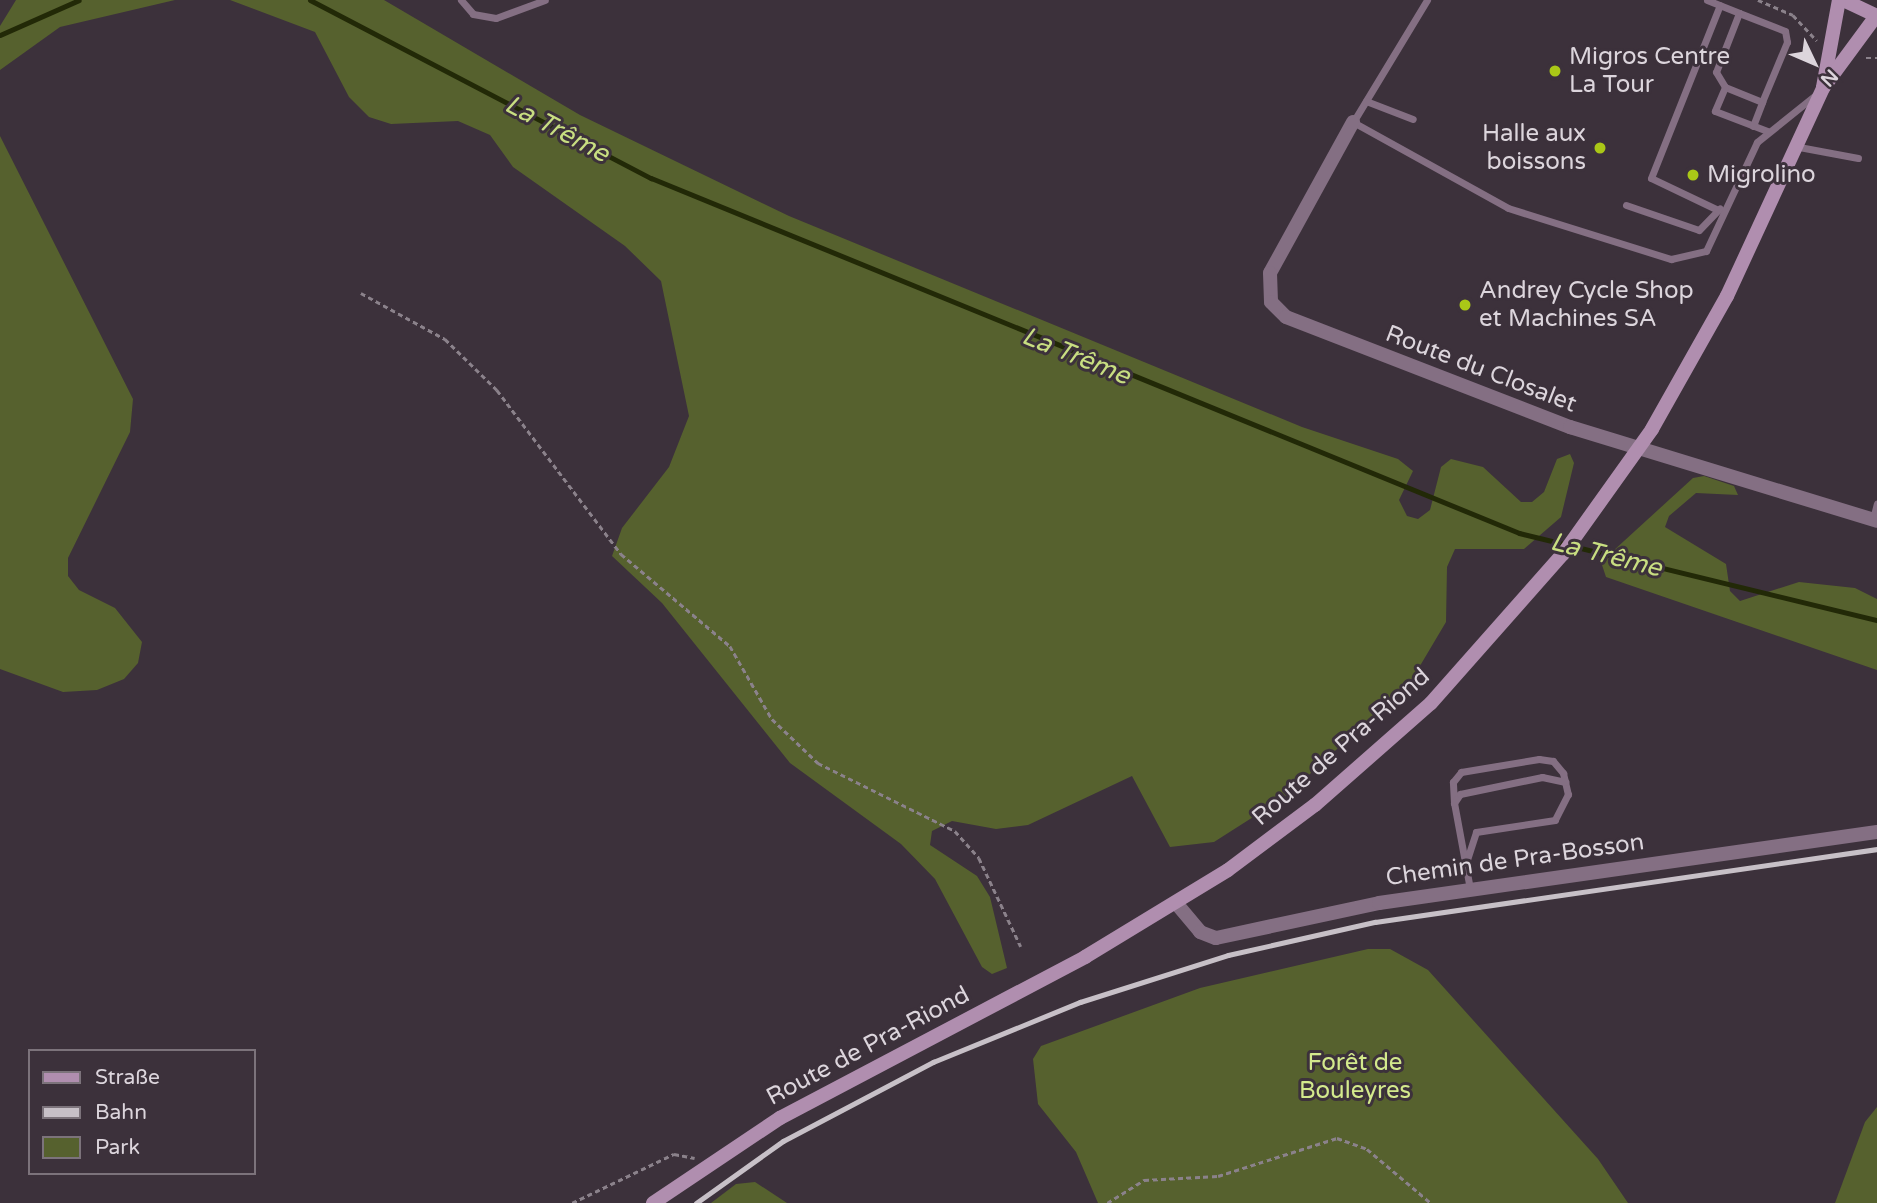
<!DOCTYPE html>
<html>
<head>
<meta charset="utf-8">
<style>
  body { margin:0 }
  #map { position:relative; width:1877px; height:1203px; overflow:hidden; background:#3c313b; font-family:"Varela Round",sans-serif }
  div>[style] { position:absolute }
  .green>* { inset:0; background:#56612e }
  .stream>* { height:5px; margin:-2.5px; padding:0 2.5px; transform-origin:2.5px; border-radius:2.5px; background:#222907 }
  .path>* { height:2.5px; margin-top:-1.25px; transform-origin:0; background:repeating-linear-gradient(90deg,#8b828b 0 5px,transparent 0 8.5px) }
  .service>* { height:7px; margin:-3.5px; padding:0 3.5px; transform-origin:3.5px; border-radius:3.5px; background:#846f83 }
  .minor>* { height:14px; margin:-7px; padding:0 7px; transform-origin:7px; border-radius:7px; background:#846f83 }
  .secondary>* { height:14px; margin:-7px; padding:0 7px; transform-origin:7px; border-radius:7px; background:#b08eaf }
  .rail>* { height:5px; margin:-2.5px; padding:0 2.5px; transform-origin:2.5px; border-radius:2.5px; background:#c7c0c7 }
  .dots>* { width:19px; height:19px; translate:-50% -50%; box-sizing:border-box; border:4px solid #3c313b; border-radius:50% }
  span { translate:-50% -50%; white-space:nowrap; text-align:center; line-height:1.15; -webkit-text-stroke:6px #3c313b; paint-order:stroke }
  .poi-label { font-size:24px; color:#dcd5dc }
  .left { translate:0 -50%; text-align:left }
  .right { translate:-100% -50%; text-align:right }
  .street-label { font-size:24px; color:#dcd5dc }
  .park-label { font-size:24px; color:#d3e98c }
  .water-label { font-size:26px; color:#c8de81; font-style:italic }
  .legend { position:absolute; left:28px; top:1049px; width:228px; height:126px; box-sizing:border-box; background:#3c313b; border:2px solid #7c737b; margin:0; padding:9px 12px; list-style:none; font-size:21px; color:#dcd5dc }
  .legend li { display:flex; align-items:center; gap:14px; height:35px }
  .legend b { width:35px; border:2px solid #7c737b }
  .north { position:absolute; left:1779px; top:28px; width:70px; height:70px; -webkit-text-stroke:5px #3c313b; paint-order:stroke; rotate:134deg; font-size:19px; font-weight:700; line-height:28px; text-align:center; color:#dcd5dc }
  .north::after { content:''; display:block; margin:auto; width:24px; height:32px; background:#dcd5dc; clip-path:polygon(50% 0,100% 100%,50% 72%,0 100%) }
</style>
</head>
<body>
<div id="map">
  <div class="green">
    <i style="clip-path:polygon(16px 0,175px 0,60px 27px,0 70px,0 26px)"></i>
    <i style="clip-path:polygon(230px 0,384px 0,580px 115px,789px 216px,1302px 427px,1398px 459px,1413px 471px,1399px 500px,1407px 516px,1418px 519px,1430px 510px,1441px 467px,1451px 459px,1483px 467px,1521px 502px,1532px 502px,1544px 492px,1557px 459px,1570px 454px,1574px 463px,1561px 517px,1524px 549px,1455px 549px,1447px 567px,1446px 622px,1411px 681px,1286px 796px,1214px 842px,1170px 847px,1132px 776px,1028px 825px,996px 829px,952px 821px,932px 831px,930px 845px,977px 876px,990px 897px,1007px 968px,992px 974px,982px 967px,935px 879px,901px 844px,790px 763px,662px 603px,612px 556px,622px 528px,669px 467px,689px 416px,661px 281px,625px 246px,513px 167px,490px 135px,458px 121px,391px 124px,369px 117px,349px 97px,315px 32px)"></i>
    <i style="clip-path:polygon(0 136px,133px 399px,130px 432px,68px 558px,68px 576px,79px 590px,115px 608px,142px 642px,138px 663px,124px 679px,97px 690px,63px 692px,0 669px)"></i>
    <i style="clip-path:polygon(1704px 476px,1734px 486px,1738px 495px,1696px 493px,1669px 516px,1665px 527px,1726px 564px,1730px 591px,1740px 601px,1799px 582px,1855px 588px,1877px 599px,1877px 670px,1606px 577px,1601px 562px,1693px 478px)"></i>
    <i style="clip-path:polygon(1368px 949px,1390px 949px,1428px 970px,1598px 1159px,1628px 1203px,1098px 1203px,1076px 1152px,1038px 1104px,1033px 1059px,1041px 1046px,1200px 988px)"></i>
    <i style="clip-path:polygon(1877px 1107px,1877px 1203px,1835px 1203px,1865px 1122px)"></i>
    <i style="clip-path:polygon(755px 1182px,787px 1203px,711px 1203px,736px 1184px)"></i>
  </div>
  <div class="stream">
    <i style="left:310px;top:0;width:385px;rotate:27.6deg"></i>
    <i style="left:651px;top:178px;width:938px;rotate:22.24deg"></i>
    <i style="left:1519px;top:533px;width:368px;rotate:13.7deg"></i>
    <i style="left:0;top:35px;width:86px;rotate:-23.9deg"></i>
  </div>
  <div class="path">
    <i style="left:1758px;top:0;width:38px;rotate:23deg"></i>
    <i style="left:1793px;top:15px;width:35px;rotate:47deg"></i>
    <i style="left:1866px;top:58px;width:11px"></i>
    <i style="left:361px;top:293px;width:96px;rotate:28.7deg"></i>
    <i style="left:445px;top:339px;width:73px;rotate:44.4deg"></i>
    <i style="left:497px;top:390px;width:206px;rotate:52.9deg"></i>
    <i style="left:621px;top:554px;width:143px;rotate:40.2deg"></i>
    <i style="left:730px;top:646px;width:84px;rotate:60.1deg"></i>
    <i style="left:772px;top:719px;width:64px;rotate:43.7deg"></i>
    <i style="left:818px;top:763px;width:153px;rotate:26.4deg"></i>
    <i style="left:955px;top:831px;width:36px;rotate:48deg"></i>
    <i style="left:979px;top:858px;width:98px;rotate:64.7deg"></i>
    <i style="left:572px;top:1203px;width:113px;rotate:-25.7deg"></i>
    <i style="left:674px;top:1154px;width:21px;rotate:11deg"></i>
    <i style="left:1107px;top:1203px;width:44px;rotate:-31.9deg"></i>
    <i style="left:1144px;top:1180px;width:74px;rotate:-3.1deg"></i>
    <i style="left:1218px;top:1176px;width:125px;rotate:-17.7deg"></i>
    <i style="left:1337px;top:1138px;width:32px;rotate:20deg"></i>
    <i style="left:1367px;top:1149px;width:84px;rotate:40.2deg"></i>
  </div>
  <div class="service">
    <i style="left:461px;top:0;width:18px;rotate:49deg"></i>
    <i style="left:473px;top:14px;width:23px;rotate:10deg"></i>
    <i style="left:496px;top:18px;width:52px;rotate:-20.2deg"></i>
    <i style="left:1427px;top:0;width:143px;rotate:121.2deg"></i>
    <i style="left:1353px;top:122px;width:177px;rotate:29deg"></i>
    <i style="left:1508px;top:208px;width:171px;rotate:17.4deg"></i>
    <i style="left:1671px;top:259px;width:36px;rotate:-13deg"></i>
    <i style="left:1706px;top:251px;width:120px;rotate:-64.9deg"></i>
    <i style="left:1757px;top:142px;width:78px;rotate:-38.8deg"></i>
    <i style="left:1707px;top:0;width:35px;rotate:22deg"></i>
    <i style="left:1725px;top:87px;width:40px;rotate:22deg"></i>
    <i style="left:1762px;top:102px;width:65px;rotate:-67.4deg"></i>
    <i style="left:1787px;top:42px;width:11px;rotate:-100deg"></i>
    <i style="left:1785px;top:31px;width:49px;rotate:-158.6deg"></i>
    <i style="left:1739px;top:13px;width:63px;rotate:111.3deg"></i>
    <i style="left:1716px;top:72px;width:17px;rotate:59deg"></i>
    <i style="left:1725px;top:87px;width:26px;rotate:113deg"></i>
    <i style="left:1715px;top:111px;width:56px;rotate:21deg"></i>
    <i style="left:1366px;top:101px;width:50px;rotate:21deg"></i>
    <i style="left:1753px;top:126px;width:26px;rotate:-69deg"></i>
    <i style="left:1799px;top:147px;width:60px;rotate:10.6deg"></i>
    <i style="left:1626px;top:205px;width:77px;rotate:18.9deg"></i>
    <i style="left:1699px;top:230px;width:30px;rotate:-46deg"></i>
    <i style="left:1718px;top:210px;width:74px;rotate:-154.5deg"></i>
    <i style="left:1651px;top:178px;width:186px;rotate:-68.3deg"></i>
    <i style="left:1873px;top:519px;width:16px;rotate:-76deg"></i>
    <i style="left:1454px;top:803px;width:21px;rotate:-93deg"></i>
    <i style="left:1453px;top:782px;width:13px;rotate:-51deg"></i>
    <i style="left:1461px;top:772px;width:79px;rotate:-9.5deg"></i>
    <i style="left:1539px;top:759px;width:14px;rotate:8deg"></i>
    <i style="left:1553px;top:761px;width:16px;rotate:50deg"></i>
    <i style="left:1563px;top:773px;width:22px;rotate:77deg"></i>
    <i style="left:1568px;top:794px;width:29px;rotate:117deg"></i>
    <i style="left:1555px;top:820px;width:80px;rotate:171.4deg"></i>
    <i style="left:1476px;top:832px;width:32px;rotate:108deg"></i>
    <i style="left:1470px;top:889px;width:87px;rotate:-100.5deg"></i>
    <i style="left:1454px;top:803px;width:11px;rotate:-56deg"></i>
    <i style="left:1460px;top:794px;width:84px;rotate:-11.7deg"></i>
    <i style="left:1542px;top:777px;width:24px;rotate:12deg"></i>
  </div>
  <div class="minor">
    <i style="left:1353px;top:122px;width:172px;rotate:118.8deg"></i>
    <i style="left:1270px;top:273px;width:29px;rotate:88deg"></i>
    <i style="left:1271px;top:302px;width:21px;rotate:45deg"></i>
    <i style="left:1286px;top:317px;width:305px;rotate:21.2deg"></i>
    <i style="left:1570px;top:427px;width:321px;rotate:17deg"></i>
    <i style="left:1176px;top:903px;width:38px;rotate:50deg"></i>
    <i style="left:1200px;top:932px;width:17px;rotate:21deg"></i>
    <i style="left:1216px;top:938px;width:167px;rotate:-12.1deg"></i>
    <i style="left:1379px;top:903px;width:503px;rotate:-8.11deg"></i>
  </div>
  <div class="secondary">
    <i style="left:1843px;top:0;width:38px;rotate:25deg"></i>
    <i style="left:1823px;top:87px;width:88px;rotate:-79.6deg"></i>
    <i style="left:653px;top:1203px;width:153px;rotate:-33.8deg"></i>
    <i style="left:780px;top:1118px;width:345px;rotate:-27.8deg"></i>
    <i style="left:1085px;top:957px;width:167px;rotate:-31.3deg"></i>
    <i style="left:1228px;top:870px;width:109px;rotate:-36.8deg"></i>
    <i style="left:1315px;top:805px;width:154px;rotate:-41.3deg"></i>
    <i style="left:1431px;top:703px;width:199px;rotate:-48.5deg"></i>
    <i style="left:1563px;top:554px;width:153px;rotate:-54.5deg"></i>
    <i style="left:1652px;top:429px;width:153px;rotate:-60.6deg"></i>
    <i style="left:1727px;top:296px;width:229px;rotate:-65.2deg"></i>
    <i style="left:1823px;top:88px;width:89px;rotate:-53.6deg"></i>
  </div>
  <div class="rail">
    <i style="left:696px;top:1203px;width:107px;rotate:-35.5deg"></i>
    <i style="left:783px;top:1141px;width:170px;rotate:-27.8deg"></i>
    <i style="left:933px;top:1062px;width:159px;rotate:-22.2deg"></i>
    <i style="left:1080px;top:1002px;width:155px;rotate:-17.6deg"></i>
    <i style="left:1228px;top:955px;width:151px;rotate:-12.7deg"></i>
    <i style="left:1375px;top:922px;width:507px;rotate:-8.27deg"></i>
  </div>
  <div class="dots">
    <i style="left:1555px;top:71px;background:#aac717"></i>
    <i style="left:1600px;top:148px;background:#aac717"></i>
    <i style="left:1693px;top:175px;background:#aac717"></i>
    <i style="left:1465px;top:305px;background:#aac717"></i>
  </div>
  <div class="poi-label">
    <span class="left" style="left:1569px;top:71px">Migros Centre<br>La Tour</span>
    <span class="right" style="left:1586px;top:148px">Halle aux<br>boissons</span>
    <span class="left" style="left:1707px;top:175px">Migrolino</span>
    <span class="left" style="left:1479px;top:305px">Andrey Cycle Shop<br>et Machines SA</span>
  </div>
  <div class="street-label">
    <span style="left:1481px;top:369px;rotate:21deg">Route du Closalet</span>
    <span style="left:1341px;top:747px;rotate:-41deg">Route de Pra-Riond</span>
    <span style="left:1515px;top:860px;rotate:-8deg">Chemin de Pra-Bosson</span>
    <span style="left:868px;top:1046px;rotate:-28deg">Route de Pra-Riond</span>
  </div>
  <div class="park-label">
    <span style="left:1355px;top:1077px">Forêt de<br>Bouleyres</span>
  </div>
  <div class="water-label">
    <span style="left:557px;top:129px;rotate:28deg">La Trême</span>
    <span style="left:1076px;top:356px;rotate:22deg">La Trême</span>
    <span style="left:1606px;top:555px;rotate:14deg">La Trême</span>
  </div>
  <ul class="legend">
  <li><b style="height:9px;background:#b08eaf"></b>Straße</li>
  <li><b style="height:9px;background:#c7c0c7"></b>Bahn</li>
  <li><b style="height:19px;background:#56612e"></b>Park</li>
  </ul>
  <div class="north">N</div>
</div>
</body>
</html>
